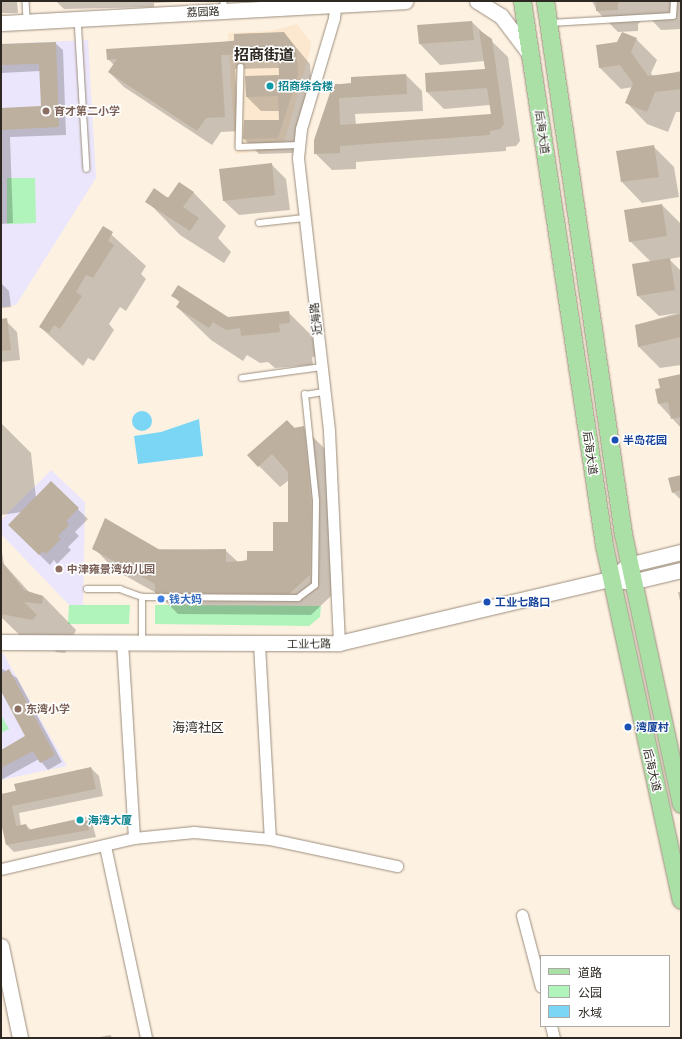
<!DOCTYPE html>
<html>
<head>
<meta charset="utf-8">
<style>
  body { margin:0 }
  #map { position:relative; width:682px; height:1039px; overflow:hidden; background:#fdf1e2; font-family:Ubuntu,"Noto Sans SC",sans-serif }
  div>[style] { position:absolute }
  .built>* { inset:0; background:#fce8cf }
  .education>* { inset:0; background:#ebe6fb }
  .green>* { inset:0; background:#b0f4bb }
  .water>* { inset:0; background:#7bd5f5 }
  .round { border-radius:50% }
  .shadow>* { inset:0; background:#0003 }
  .building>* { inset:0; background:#beb09e }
  .roads { filter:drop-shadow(0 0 1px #9c8e7d) drop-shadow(0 0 1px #9c8e7d) }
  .lane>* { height:5.5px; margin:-2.75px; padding:0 2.75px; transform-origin:2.75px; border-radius:2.75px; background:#fff }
  .street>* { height:11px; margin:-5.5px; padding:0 5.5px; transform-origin:5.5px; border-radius:5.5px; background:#fff }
  .secondary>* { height:15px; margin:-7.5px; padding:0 7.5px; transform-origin:7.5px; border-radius:7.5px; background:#fff }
  .primary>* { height:17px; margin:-8.5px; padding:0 8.5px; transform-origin:8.5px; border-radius:8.5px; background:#aae0a6 }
  .dots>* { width:11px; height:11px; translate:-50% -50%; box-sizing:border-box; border:2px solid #fff; border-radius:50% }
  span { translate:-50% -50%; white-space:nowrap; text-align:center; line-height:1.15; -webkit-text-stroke:3px #fff; paint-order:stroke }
  .street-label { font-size:11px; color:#2d2821 }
  .culture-label { font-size:11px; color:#0d838f; font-weight:700 }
  .left { translate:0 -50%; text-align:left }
  .education-label { font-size:11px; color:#785e54; font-weight:700 }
  .transit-label { font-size:11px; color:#164399; font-weight:700 }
  .shop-label { font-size:11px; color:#366cbe; font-weight:700 }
  .quarter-label { font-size:13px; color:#2d2821 }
  .district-label { font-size:15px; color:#2d2821; font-weight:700 }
  .frame { position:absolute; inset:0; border:2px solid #2d2821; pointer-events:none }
  .legend { position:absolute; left:540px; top:955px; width:130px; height:72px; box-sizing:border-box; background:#fff; border:1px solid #aba9a6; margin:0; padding:5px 7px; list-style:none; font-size:12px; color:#2d2821 }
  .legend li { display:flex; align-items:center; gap:8px; height:20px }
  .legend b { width:20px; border:1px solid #aba9a6 }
</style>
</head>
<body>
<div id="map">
  <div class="built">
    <i style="clip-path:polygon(297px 24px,311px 42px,310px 51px,285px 139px,286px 149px,235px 154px,228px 33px,270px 31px)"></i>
  </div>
  <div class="education">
    <i style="clip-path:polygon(88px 40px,96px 178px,16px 305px,1px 307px,1px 44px)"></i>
    <i style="clip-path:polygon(51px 470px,85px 502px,83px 605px,69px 605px,1px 534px,1px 520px)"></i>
    <i style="clip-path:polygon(1px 653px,3px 653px,67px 766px,1px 780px)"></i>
  </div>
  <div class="green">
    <i style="clip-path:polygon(7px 178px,35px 178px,36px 223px,7px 224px)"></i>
    <i style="clip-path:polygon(69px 605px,130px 605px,129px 624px,68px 624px)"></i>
    <i style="clip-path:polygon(155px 605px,321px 606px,320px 617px,309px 626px,155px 624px)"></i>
    <i style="clip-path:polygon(1px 715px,9px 729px,1px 733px)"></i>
  </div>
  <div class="water">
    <i class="round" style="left:132px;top:411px;width:20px;height:20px"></i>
    <i style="clip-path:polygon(199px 419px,203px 456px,138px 464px,134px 436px,161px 432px)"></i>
  </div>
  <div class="shadow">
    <i style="clip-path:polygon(1px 1px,17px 1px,18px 13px,1px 13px)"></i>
    <i style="clip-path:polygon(56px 1px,200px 1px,154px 3px,154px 7px,64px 9px)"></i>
    <i style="clip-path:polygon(244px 1px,305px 1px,256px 14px)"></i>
    <i style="clip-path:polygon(592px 1px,681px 1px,681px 29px,661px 30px,647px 15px,638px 24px,638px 31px,618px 32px,597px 11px)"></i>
    <i style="clip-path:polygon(472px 22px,508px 57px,520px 141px,516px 146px,506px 147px,506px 151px,356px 162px,356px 169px,332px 170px,315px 153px,334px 85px,406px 75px,422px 91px,423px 111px,355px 114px,356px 125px,492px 115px,490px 105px,444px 109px,427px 92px,486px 70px,485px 61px,440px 65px,420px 44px)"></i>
    <i style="clip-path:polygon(284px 33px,310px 64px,312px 90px,293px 153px,259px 154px,244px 139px,280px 121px,280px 111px,261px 111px,247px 97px,280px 76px,279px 68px,235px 69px,239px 131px,221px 132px,212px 145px,124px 87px,109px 72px,114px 65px,108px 59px)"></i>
    <i style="clip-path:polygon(636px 39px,657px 60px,651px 73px,653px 77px,681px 71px,681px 112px,676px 112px,668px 132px,647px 124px,627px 103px,633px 87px,621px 89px,600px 68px,597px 46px)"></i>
    <i style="clip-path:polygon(55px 43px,63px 50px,66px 135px,10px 137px,13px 223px,1px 224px,1px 109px,42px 107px,40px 71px,1px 73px,1px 45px)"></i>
    <i style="clip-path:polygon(653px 146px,674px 167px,679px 197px,642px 203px,622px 182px)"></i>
    <i style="clip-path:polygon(271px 164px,286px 179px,290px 210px,239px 215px,224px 201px)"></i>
    <i style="clip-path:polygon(193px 192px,226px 226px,218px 238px,231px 252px,224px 263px,180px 235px,147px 201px)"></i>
    <i style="clip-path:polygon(662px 205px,681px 224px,681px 257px,669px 259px,681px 271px,681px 365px,660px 368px,639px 347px,636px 325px,678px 313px,659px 316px,638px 296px,651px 262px,630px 241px)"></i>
    <i style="clip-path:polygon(103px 227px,146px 266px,141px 274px,146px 279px,126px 311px,120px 307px,109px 324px,114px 330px,94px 361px,88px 358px,83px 366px,40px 327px)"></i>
    <i style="clip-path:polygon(1px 283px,9px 291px,11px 307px,1px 308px)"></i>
    <i style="clip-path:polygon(173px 295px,228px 318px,288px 312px,321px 345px,323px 356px,312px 357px,313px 365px,275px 368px,268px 362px,260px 363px,247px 355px,243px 361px,211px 340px,177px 307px,180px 303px)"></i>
    <i style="clip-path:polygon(7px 322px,17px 332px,20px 360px,1px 362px,1px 323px)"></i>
    <i style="clip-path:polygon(681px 375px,681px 428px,659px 404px,661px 389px)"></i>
    <i style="clip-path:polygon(287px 421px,295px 428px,303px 427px,325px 449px,332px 530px,331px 596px,311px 615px,178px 614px,158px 594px,115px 570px,94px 548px,225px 550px,238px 562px,274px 552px,289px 523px,289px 480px,280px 487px,259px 466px)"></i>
    <i style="clip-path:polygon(1px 423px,31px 453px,36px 498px,51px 483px,88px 519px,75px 532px,79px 536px,68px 547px,71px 550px,57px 564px,54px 560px,50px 565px,9px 525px,22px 512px,1px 515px)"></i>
    <i style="clip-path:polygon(681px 476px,681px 500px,673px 492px)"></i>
    <i style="clip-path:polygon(1px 546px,4px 564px,30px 593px,43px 596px,76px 630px,65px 653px,56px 652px,51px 647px,40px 647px,36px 651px,1px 617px)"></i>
    <i style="clip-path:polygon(678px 592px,681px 592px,681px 606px)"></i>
    <i style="clip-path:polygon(1px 668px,17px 678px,62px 762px,48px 770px,39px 759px,1px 780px,1px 751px,27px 737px,1px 689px)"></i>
    <i style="clip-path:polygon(91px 768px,99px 776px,103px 796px,19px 813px,21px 826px,26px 825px,31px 830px,86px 818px,93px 826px,96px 837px,14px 852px,7px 845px,1px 795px)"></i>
    <i style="clip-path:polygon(110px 1035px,113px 1038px,95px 1038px)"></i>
  </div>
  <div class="building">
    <i style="clip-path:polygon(596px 1px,618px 1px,618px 10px,596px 11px)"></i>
    <i style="clip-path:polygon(472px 21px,474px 40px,419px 44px,417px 25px)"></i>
    <i style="clip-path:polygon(479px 30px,492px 39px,504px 124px,500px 129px,490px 131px,490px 135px,340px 146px,340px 153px,314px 154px,314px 140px,333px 84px,351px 84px,351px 77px,406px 74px,407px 94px,339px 98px,340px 125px,491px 114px,487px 88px,426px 92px,425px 73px,485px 69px)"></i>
    <i style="clip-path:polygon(284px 32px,296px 48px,298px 75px,278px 138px,243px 139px,244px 120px,279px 120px,278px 96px,246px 97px,245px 76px,279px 75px,278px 53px,221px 55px,225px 117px,206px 118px,197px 131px,108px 72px,117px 59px,107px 60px,106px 49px,234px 41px,234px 34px)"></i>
    <i style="clip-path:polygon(622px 32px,637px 38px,631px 52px,648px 76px,681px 72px,681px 89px,655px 92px,647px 112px,625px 103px,633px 83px,620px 65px,599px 68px,596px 45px,617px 42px)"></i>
    <i style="clip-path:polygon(56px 42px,59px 127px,1px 130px,1px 108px,41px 106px,39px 64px,1px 65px,1px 44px)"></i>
    <i style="clip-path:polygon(654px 145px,659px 177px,621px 182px,616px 151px)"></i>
    <i style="clip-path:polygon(272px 163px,275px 195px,223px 201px,219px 169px)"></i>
    <i style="clip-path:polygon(179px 182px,194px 192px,183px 207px,199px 218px,190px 231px,145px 202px,154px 188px,168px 198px)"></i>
    <i style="clip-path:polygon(662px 204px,667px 236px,629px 242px,624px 210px)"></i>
    <i style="clip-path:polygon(103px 226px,113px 232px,108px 241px,114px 245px,93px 278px,86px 275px,76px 292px,82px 296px,60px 329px,54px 325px,49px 333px,39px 327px)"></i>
    <i style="clip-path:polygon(670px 258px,675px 290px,637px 296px,632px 264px)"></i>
    <i style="clip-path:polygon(178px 285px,228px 317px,289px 311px,290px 323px,279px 324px,280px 332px,241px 336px,240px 328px,226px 330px,213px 322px,209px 328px,176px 307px,180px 301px,171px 296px)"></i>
    <i style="clip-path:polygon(681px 314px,681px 337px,638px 347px,635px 325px)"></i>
    <i style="clip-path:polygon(7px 318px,11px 350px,1px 351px,1px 319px)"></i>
    <i style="clip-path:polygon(681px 374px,681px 417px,671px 419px,668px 402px,658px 404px,655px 389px,660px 388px,658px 379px)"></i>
    <i style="clip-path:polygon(287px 420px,294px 428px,304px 426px,311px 507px,310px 575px,289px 594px,155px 593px,155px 584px,92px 549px,105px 518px,160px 550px,226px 549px,226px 562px,247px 561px,247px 551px,273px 551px,273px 522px,288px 522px,288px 472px,272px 454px,258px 467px,247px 455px)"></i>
    <i style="clip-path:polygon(681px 475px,681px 490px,672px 493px,668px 478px)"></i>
    <i style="clip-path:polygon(51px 481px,79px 508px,66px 521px,69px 525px,58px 536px,61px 539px,46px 554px,43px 551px,39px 555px,8px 525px)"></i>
    <i style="clip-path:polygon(1px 561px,24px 590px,43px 596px,42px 604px,24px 602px,37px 615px,32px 620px,1px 614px)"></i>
    <i style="clip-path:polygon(9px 669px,55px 755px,40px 763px,33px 751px,1px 768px,1px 750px,25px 736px,1px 691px,1px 674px)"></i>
    <i style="clip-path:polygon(91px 767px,96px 789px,12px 806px,16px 826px,26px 824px,28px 830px,86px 817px,89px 830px,6px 845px,1px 823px,1px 794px,16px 791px,14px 784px)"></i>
  </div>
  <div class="roads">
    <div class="lane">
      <i style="left:26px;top:1px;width:20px;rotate:87deg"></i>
      <i style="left:224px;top:1px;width:10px;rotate:90deg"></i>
      <i style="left:78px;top:19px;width:150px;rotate:86.6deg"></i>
      <i style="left:550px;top:23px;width:123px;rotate:-3.3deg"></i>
      <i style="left:673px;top:16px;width:15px;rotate:-86deg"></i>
      <i style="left:241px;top:67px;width:80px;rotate:91.4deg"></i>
      <i style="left:239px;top:147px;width:60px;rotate:-1.9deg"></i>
      <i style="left:259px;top:223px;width:45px;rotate:-6.3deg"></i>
      <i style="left:242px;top:378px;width:81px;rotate:-7.8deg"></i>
      <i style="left:87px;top:589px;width:33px"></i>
      <i style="left:120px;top:589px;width:23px;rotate:20deg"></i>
      <i style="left:142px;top:597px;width:156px;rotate:0.4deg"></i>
      <i style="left:298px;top:598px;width:21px;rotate:-37deg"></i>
      <i style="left:315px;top:585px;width:84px;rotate:-89.3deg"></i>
      <i style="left:316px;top:501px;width:107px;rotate:-95.9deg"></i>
      <i style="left:305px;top:395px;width:20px;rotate:-9deg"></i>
      <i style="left:142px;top:642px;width:45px;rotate:-90deg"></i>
    </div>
    <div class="street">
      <i style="left:336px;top:1px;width:17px;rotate:97deg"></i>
      <i style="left:334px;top:18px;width:116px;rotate:106.6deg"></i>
      <i style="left:301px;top:129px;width:29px;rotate:96deg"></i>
      <i style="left:298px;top:158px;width:275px;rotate:83.5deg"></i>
      <i style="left:329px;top:431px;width:212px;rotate:87.3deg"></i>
      <i style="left:122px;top:642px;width:196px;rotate:86.5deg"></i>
      <i style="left:259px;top:644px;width:195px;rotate:86.8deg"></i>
      <i style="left:105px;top:846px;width:196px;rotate:77.9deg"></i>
      <i style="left:1px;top:869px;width:137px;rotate:-13.1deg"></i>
      <i style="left:134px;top:838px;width:60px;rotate:-5.7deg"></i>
      <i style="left:194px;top:832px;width:76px;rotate:5.3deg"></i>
      <i style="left:270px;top:839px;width:130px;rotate:12deg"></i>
      <i style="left:522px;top:915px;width:74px;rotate:75.2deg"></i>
      <i style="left:551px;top:1026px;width:12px;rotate:76deg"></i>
    </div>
    <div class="secondary">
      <i style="left:477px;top:1px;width:28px;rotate:32deg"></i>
      <i style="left:501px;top:16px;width:46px;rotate:52.9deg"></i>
      <i style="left:1px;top:23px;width:405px;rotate:-3.1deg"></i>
      <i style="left:621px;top:571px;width:9px;rotate:-41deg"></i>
      <i style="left:628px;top:565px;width:55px;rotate:-13.8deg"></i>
      <i style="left:1px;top:642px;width:338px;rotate:0.2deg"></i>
      <i style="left:339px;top:643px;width:278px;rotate:-13.3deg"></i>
      <i style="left:610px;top:579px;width:21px;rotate:8deg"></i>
      <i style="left:631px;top:582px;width:51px;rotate:-13.5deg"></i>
      <i style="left:1px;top:946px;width:94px;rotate:78.3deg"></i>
    </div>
    <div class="primary">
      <i style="left:522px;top:1px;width:550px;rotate:81.43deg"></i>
      <i style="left:604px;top:545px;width:363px;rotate:77.8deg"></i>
      <i style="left:545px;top:1px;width:539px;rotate:81.67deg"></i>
      <i style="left:623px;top:534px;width:276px;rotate:77.9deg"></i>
    </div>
  </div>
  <div class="dots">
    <i style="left:270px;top:86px;background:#0f9aa8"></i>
    <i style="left:46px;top:111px;background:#8d6e63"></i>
    <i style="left:615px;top:440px;background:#1a4fb4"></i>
    <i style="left:59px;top:569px;background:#8d6e63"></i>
    <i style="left:161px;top:599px;background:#3f7fe0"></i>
    <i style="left:487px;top:602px;background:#1a4fb4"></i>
    <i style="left:18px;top:709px;background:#8d6e63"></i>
    <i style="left:628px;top:727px;background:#1a4fb4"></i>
    <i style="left:80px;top:820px;background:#0f9aa8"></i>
  </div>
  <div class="street-label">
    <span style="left:203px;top:12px;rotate:-3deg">荔园路</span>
    <span style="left:542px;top:132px;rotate:82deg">后海大道</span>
    <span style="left:316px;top:319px;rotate:-97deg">近海路</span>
    <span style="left:590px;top:453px;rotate:82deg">后海大道</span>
    <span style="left:309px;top:644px;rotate:-1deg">工业七路</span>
    <span style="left:652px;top:770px;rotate:77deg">后海大道</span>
  </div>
  <div class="culture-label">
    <span class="left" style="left:278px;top:86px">招商综合楼</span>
    <span class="left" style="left:88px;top:820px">海湾大厦</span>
  </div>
  <div class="education-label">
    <span class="left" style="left:54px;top:111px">育才第二小学</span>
    <span class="left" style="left:67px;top:569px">中津雍景湾幼儿园</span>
    <span class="left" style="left:26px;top:709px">东湾小学</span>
  </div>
  <div class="transit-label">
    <span class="left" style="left:623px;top:440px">半岛花园</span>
    <span class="left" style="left:495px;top:602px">工业七路口</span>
    <span class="left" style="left:636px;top:727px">湾厦村</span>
  </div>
  <div class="shop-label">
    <span class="left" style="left:169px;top:599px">钱大妈</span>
  </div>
  <div class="quarter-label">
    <span style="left:198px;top:727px">海湾社区</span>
  </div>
  <div class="district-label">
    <span style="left:264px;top:55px">招商街道</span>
  </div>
  <div class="frame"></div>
  <ul class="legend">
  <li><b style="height:5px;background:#aae0a6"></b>道路</li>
  <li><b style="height:11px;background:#b0f4bb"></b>公园</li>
  <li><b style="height:11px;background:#7bd5f5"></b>水域</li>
  </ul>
</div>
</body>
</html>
